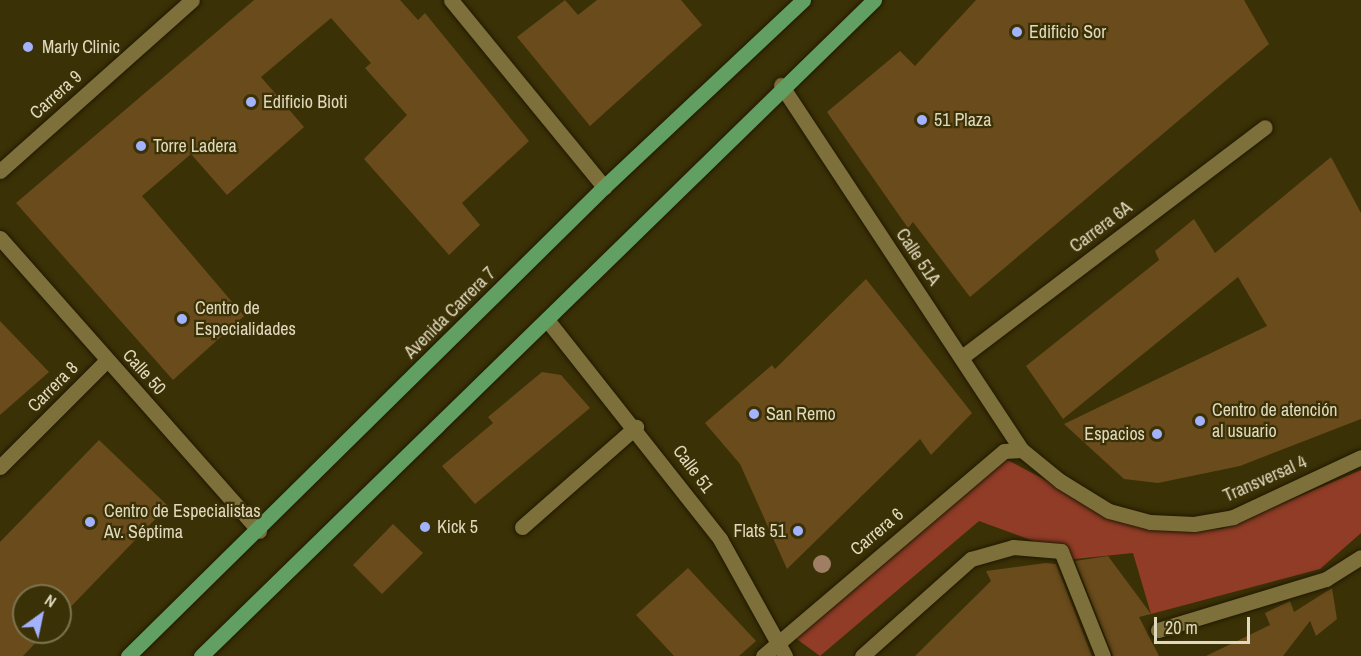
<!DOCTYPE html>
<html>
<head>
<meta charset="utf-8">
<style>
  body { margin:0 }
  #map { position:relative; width:1361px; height:656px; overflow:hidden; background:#3b3106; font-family:"Archivo Narrow",sans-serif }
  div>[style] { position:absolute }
  .green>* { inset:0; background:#913c27 }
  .building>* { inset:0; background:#694b1c }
  .roads { filter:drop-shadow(0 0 2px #201900) drop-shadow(0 0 2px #201900) }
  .service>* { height:15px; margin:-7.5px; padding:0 7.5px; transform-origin:7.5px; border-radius:7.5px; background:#7e703b }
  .minor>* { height:15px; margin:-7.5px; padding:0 7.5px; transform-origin:7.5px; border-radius:7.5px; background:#7e703b }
  .tertiary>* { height:15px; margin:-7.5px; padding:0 7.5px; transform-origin:7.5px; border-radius:7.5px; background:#7e703b }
  .primary>* { height:15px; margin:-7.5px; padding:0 7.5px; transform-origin:7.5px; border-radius:7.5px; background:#619f63 }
  .trees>* { width:18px; height:18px; margin:-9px; border-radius:50%; background:#a07e64 }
  .dots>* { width:16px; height:16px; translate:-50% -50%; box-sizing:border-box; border:3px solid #3b3106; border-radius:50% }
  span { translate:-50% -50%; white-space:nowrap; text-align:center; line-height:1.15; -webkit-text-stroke:4.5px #3b3106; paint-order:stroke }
  .poi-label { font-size:18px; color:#e0d9be }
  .left { translate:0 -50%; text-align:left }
  .right { translate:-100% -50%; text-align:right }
  .street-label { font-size:18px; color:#e0d9be }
  .north { position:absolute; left:12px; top:584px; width:60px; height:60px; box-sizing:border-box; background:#3b3106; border:2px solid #7d7450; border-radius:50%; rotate:33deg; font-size:16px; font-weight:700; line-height:24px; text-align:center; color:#e0d9be }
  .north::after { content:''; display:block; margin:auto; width:21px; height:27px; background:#a3b2fd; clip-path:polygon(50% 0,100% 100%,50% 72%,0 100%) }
  .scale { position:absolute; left:1154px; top:617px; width:96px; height:27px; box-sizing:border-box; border:3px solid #e0d9be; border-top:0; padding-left:8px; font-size:18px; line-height:21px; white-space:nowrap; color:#e0d9be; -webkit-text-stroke:4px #3b3106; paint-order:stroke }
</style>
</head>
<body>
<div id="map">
  <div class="green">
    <i style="clip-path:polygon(996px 454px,1123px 521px,1222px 529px,1361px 470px,1361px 533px,1320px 569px,1151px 614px,1133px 553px,1065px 560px,1061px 551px,979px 521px,820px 656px,794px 637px)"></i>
  </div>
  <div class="building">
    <i style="clip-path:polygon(254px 0,400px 0,418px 20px,425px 13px,529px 141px,462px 203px,480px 225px,449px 255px,364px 159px,407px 115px,365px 68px,371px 63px,331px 18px,261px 77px,304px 127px,227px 195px,191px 154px,142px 196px,244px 316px,173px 380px,16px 203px)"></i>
    <i style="clip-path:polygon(565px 0,578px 15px,597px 0,681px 0,702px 25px,590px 126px,517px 37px)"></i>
    <i style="clip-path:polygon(976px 0,1244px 0,1269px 44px,970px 297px,913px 222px,908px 228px,827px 112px,900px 51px,915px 66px)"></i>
    <i style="clip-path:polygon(1331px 157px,1361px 213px,1361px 419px,1240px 466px,1158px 483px,1124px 479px,1064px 424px,1267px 326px,1238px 277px,1063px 419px,1026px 366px,1159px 260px,1155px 251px,1194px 219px,1215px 253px)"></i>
    <i style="clip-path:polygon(866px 279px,972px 413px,931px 455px,920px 439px,787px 569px,740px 464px,705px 423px,772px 365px,775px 369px)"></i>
    <i style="clip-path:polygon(0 321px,49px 372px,0 415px)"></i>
    <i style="clip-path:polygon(542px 372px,561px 375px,590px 408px,475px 504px,442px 466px,493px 423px,488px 417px)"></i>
    <i style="clip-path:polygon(99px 440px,168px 506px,60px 618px,60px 596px,24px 596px,24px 632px,46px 632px,23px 656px,0 656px,0 542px)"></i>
    <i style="clip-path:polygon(393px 524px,423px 553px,382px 594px,353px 565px)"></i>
    <i style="clip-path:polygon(1108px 556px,1151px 614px,1139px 617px,1159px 656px,1113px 656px,1075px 561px)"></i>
    <i style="clip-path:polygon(1046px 563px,1056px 564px,1092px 656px,915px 656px,991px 581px,986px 571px)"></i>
    <i style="clip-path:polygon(688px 568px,756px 641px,739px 656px,674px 656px,636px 615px)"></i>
    <i style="clip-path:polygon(1332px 588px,1337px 619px,1316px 636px,1310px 621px,1283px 656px,1206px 656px,1270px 625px,1265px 613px,1290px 601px,1294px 612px)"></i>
  </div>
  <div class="roads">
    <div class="service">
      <i style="left:522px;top:527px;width:152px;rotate:-41.3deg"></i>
    </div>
    <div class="minor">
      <i style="left:451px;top:0;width:242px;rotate:50.7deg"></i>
      <i style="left:781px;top:85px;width:437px;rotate:56.6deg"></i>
      <i style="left:1022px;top:450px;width:49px;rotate:39.2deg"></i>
      <i style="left:1060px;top:481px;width:57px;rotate:31.5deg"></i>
      <i style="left:1109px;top:511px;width:42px;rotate:15deg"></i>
      <i style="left:1150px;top:522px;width:44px;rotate:2.6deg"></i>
      <i style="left:1194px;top:524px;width:40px;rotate:-10deg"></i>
      <i style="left:1233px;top:517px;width:141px;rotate:-25.1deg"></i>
      <i style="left:0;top:171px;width:257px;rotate:-41.7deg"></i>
      <i style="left:0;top:238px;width:391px;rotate:48.5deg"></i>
      <i style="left:962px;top:357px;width:380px;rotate:-37.2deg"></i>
      <i style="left:0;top:467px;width:151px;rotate:-45deg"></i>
      <i style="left:1158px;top:630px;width:176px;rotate:-16.9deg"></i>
      <i style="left:1326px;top:579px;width:41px;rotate:-32.2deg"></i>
      <i style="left:763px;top:656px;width:316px;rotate:-40.4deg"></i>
      <i style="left:1004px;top:451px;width:18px;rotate:-3deg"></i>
      <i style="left:862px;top:656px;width:146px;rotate:-41.7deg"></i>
      <i style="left:971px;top:559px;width:44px;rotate:-15.9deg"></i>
      <i style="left:1013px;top:547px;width:48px;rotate:4.8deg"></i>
      <i style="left:1061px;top:551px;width:113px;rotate:68.2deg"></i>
    </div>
    <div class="tertiary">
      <i style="left:548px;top:321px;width:278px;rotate:51.7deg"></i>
      <i style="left:720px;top:539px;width:134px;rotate:60.9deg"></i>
    </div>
    <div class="primary">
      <i style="left:128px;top:656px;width:668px;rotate:-44.58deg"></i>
      <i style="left:604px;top:187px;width:273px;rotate:-43.2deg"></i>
      <i style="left:201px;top:656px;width:940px;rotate:-44.27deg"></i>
    </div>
  </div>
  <div class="trees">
    <i style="left:822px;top:564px"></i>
  </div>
  <div class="dots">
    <i style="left:1017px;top:32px;background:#a3b2fd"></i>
    <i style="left:28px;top:47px;background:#a3b2fd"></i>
    <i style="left:251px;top:102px;background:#a3b2fd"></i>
    <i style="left:922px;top:120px;background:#a3b2fd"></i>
    <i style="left:141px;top:146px;background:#a3b2fd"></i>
    <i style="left:182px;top:319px;background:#a3b2fd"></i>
    <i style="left:754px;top:414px;background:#a3b2fd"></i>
    <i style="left:1200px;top:421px;background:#a3b2fd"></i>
    <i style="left:1157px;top:434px;background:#a3b2fd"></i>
    <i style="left:90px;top:522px;background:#a3b2fd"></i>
    <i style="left:425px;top:527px;background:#a3b2fd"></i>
    <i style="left:798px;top:531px;background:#a3b2fd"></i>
  </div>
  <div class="poi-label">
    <span class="left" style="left:1029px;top:32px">Edificio Sor</span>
    <span class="left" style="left:42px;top:47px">Marly Clinic</span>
    <span class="left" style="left:263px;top:102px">Edificio Bioti</span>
    <span class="left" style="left:934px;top:120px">51 Plaza</span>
    <span class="left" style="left:153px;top:146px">Torre Ladera</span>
    <span class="left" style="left:195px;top:319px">Centro de<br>Especialidades</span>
    <span class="left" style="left:1212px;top:421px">Centro de atención<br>al usuario</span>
    <span class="left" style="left:766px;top:414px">San Remo</span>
    <span class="right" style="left:1145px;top:434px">Espacios</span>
    <span class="left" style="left:104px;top:522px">Centro de Especialistas<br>Av. Séptima</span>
    <span class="left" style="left:437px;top:527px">Kick 5</span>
    <span class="right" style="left:786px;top:531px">Flats 51</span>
  </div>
  <div class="street-label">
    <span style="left:56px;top:95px;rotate:-42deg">Carrera 9</span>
    <span style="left:1101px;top:227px;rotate:-37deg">Carrera 6A</span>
    <span style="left:918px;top:257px;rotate:56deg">Calle 51A</span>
    <span style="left:450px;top:313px;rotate:-45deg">Avenida Carrera 7</span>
    <span style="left:144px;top:372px;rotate:48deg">Calle 50</span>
    <span style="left:53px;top:387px;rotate:-45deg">Carrera 8</span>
    <span style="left:693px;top:469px;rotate:53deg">Calle 51</span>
    <span style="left:1265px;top:479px;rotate:-24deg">Transversal 4</span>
    <span style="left:877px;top:532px;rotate:-40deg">Carrera 6</span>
  </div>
  <div class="north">N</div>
  <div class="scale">20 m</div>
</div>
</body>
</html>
